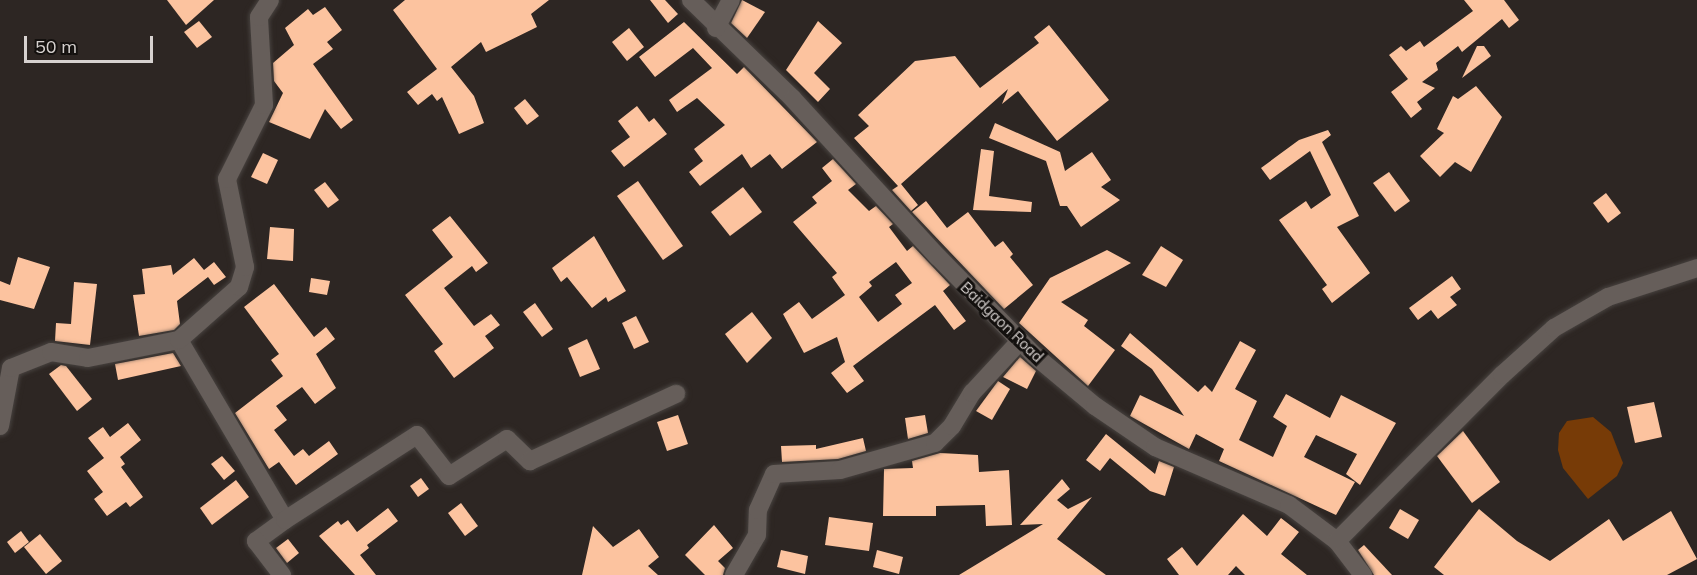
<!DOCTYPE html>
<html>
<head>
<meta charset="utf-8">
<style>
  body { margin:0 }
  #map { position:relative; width:1697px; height:575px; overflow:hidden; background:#2d2623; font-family:Mulish,sans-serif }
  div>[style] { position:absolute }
  .water>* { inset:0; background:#773b07 }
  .building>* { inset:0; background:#fcc39f }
  .roads { filter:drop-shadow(0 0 2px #47423f) drop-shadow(0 0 2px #47423f) }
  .street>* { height:18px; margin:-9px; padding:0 9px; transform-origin:9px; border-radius:9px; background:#665e5a }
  span { translate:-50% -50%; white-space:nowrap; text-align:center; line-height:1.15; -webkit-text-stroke:6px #13100e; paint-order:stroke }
  .street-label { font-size:15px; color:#d7d2d0 }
  .scale { position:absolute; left:24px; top:36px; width:129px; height:27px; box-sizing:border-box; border:3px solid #d7d2d0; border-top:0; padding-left:8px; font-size:18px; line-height:21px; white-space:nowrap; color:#d7d2d0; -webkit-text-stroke:4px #13100e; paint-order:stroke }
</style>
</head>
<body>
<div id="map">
  <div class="water">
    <i style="clip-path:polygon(1593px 417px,1611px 432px,1623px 463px,1617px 476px,1588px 499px,1563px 468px,1558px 450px,1559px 433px,1567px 421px)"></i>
  </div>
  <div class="building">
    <i style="clip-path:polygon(167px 0,214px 0,186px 25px)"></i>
    <i style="clip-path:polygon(405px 0,549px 0,531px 14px,537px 27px,486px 52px,481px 42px,451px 67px,474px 96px,484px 123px,459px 134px,442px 97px,437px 101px,432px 94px,418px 105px,407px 92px,437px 69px,393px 10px)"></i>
    <i style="clip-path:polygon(650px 0,665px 0,678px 14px,668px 23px)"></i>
    <i style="clip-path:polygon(742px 0,765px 12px,747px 38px,731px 23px)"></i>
    <i style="clip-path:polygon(1464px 0,1504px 0,1519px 20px,1509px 28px,1502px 19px,1462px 52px,1458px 46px,1436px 63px,1438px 70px,1422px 82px,1435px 88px,1417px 102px,1422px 109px,1411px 118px,1391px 92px,1408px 79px,1389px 55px,1401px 46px,1406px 51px,1420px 41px,1424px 47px,1473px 11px)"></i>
    <i style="clip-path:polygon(325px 7px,342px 30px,327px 42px,333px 49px,313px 64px,353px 120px,341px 129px,325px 109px,310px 139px,269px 122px,283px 93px,274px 81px,273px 63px,294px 45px,285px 28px,308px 9px,313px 15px)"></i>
    <i style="clip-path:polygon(199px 21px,212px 37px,197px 48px,184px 32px)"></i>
    <i style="clip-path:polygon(818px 21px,842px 43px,814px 73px,830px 89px,818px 102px,786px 70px)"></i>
    <i style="clip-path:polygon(684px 22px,737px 74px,744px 67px,817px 142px,782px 169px,770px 154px,751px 168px,742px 154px,700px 186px,689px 172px,703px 161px,694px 149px,725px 125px,697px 98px,677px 112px,669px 100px,712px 68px,693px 48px,655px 77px,639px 57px)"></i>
    <i style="clip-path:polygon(1049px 25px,1109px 100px,1057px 141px,1018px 91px,1002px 104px,1008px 89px,901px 184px,918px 205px,911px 211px,892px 190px,898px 186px,854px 138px,869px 126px,858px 115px,915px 61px,955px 56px,980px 88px,1039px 43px,1034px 37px)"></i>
    <i style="clip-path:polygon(629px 28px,644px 47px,627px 61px,612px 42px)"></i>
    <i style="clip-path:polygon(1477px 46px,1484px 46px,1491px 56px,1462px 78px)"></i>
    <i style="clip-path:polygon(1476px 86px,1502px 117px,1471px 172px,1455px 162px,1440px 177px,1420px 156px,1444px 133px,1437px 129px,1453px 96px,1458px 99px)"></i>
    <i style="clip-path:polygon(525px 99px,539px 116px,527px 125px,514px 108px)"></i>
    <i style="clip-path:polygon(637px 106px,649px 122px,654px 118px,667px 134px,624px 167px,611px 151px,630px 137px,618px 121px)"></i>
    <i style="clip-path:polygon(995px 123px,1060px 152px,1065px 171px,1092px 152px,1111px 180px,1101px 187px,1120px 200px,1081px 227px,1067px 206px,1060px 206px,1046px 161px,989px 138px)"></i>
    <i style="clip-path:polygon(1328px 130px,1331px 135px,1322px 142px,1359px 216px,1337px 227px,1370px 273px,1332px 303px,1322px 289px,1327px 285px,1279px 220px,1306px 201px,1311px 209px,1331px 195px,1310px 151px,1270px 180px,1261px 168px,1299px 140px)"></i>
    <i style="clip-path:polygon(981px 149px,994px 151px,989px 196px,1032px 202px,1031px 212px,973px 210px)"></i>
    <i style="clip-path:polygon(263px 153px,278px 160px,267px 184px,251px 177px)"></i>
    <i style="clip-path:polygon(evenodd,833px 159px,856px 184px,848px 190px,869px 211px,876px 206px,893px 224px,889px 227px,907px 251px,913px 246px,950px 285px,943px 291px,966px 321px,954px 330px,935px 305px,853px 366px,864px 381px,847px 393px,831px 373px,845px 362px,837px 337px,804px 353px,783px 314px,799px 302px,812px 319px,845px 295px,832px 277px,837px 273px,793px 222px,817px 203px,812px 197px,832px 181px,822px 168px,833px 159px,896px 262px,912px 283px,895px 295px,902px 304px,878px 322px,859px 297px,872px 286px,869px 282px,896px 262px)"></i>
    <i style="clip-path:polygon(1389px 172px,1410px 201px,1395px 212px,1373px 183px)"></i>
    <i style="clip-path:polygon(638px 181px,683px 246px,663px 260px,617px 196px)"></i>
    <i style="clip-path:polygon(325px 182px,339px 200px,328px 208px,314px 190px)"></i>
    <i style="clip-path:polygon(743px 187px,762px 212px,730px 236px,711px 212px)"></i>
    <i style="clip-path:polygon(1606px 193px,1621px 213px,1608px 223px,1593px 203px)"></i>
    <i style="clip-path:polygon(926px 201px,947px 228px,968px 212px,995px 247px,1003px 241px,1013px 254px,1010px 257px,1033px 285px,1004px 309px,912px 212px)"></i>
    <i style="clip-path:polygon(450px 216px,488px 263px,476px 272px,472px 266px,444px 288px,474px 326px,491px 314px,500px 325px,485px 336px,494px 348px,454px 378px,434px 351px,443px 344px,405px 295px,453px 257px,432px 230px)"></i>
    <i style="clip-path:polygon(270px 227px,294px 229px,293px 261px,267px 259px)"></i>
    <i style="clip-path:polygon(594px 236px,626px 291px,608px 302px,606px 297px,592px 308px,567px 277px,561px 282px,552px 268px)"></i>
    <i style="clip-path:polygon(1161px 246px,1183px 260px,1166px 287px,1142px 275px)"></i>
    <i style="clip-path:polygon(1107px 250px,1131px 263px,1061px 302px,1088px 320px,1084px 326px,1115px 350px,1088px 386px,1019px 323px,1050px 278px)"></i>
    <i style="clip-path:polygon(18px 257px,50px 267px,34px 309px,0 300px,0 281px,10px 285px)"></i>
    <i style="clip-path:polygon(194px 258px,204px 270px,214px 262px,226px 277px,214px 285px,208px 277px,177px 301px,180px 324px,174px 330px,139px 336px,133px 295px,145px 294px,142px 269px,171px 265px,173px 275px)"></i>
    <i style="clip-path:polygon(1452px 276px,1461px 289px,1450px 297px,1457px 305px,1438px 319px,1431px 310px,1418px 320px,1409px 308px)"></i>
    <i style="clip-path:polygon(311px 278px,330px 281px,327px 295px,309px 292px)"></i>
    <i style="clip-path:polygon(74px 282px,97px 284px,90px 345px,55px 341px,56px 323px,71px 324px)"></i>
    <i style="clip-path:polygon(274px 284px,314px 337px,326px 327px,335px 339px,316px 354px,336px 388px,315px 404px,302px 387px,276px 406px,287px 420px,274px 430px,294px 456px,303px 449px,309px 456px,329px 441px,338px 454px,296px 485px,279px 462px,269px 469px,235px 413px,283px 376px,271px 360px,279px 354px,244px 307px)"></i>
    <i style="clip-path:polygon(535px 303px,553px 329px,542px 337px,523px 312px)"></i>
    <i style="clip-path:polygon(752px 312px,772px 338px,747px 363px,725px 334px)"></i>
    <i style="clip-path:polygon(636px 316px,649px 342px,634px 349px,622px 323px)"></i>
    <i style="clip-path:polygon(1130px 333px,1198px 392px,1205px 385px,1212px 392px,1240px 341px,1256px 350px,1235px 389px,1257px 401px,1239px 440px,1273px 457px,1287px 426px,1273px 417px,1286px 394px,1330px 418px,1341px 395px,1396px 423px,1360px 485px,1346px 474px,1357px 454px,1316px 435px,1304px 457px,1355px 482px,1336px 515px,1219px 461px,1224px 449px,1196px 434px,1189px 449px,1130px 416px,1140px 395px,1184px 416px,1152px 369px,1121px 346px)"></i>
    <i style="clip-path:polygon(587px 339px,600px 369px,580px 377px,568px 348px)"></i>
    <i style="clip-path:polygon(173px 353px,181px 366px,118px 380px,115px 364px)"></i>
    <i style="clip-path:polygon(1020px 357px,1036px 371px,1027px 389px,1003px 377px)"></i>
    <i style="clip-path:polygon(61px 365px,66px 366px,92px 399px,77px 411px,49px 374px)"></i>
    <i style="clip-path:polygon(998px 381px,1010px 389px,992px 420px,976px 411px)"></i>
    <i style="clip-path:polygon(1654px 402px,1662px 437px,1635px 443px,1627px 407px)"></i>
    <i style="clip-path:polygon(678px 415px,688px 444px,667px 451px,657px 422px)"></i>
    <i style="clip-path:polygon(925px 415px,928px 433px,908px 439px,905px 418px)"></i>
    <i style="clip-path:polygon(128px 423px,141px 440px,120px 457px,125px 464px,121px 467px,143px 497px,130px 507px,126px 502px,107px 516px,94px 499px,103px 492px,87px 471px,104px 458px,88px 438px,103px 427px,110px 437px)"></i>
    <i style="clip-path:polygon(1463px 431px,1500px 482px,1472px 503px,1437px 456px)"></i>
    <i style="clip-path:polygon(1106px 434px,1155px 474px,1159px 461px,1174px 467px,1165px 496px,1150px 491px,1110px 458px,1100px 471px,1086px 460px)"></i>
    <i style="clip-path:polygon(863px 438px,866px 451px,838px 459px,782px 462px,781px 446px,816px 445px,816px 449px)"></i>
    <i style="clip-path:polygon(940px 453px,978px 455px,979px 472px,1009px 470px,1012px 525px,986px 526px,985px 505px,936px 506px,936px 516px,883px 516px,884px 469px,913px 468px,912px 461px)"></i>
    <i style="clip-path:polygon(222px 456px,235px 471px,224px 480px,211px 464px)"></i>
    <i style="clip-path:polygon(421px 478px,429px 489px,418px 497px,410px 486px)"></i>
    <i style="clip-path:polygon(1062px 479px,1070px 489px,1057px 500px,1068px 509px,1092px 497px,1057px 539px,1106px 575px,959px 575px,1043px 524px,1020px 525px)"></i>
    <i style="clip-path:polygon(236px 480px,249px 497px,212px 525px,200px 508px)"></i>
    <i style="clip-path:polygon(461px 503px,478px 526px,465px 536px,448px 513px)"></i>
    <i style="clip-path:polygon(388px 508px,398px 521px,367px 545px,369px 548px,360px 555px,376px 575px,355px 575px,319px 536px,338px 521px,341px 525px,348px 520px,357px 532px)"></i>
    <i style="clip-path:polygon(1400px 509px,1419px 520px,1408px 539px,1389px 528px)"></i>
    <i style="clip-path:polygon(1479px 509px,1517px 541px,1550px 561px,1609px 519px,1623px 541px,1671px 511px,1697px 559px,1667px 575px,1444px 575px,1434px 567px)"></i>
    <i style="clip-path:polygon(1243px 514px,1267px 536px,1281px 518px,1299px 532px,1281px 554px,1307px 575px,1245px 575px,1236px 566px,1228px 575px,1179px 575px,1167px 559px,1182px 547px,1197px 566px)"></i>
    <i style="clip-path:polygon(829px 517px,873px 523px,869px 551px,825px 545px)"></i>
    <i style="clip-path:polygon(714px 525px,733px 548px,718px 561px,725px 568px,723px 575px,705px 575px,685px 555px)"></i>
    <i style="clip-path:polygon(593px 526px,613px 547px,639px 529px,659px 557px,648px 566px,658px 575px,582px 575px)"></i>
    <i style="clip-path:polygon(21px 531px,29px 542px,15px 553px,7px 542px)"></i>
    <i style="clip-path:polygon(40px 534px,62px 561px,46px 574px,24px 547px)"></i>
    <i style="clip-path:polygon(288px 539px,299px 553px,287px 563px,276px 548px)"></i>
    <i style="clip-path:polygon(1364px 545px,1392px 575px,1374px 575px,1358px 550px)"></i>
    <i style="clip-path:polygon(781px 550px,808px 556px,805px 574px,777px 567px)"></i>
    <i style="clip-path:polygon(877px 550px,903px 557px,899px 574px,873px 567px)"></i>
  </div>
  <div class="roads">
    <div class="street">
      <i style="left:691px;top:0;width:142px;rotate:44.1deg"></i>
      <i style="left:793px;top:99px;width:214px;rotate:47.5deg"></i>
      <i style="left:938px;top:257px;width:137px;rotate:45.6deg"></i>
      <i style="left:1034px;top:355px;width:80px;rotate:39.9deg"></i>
      <i style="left:1095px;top:406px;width:73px;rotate:34.3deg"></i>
      <i style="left:1155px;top:447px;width:146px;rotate:23.4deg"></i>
      <i style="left:1289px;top:505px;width:60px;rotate:36.9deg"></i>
      <i style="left:1337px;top:541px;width:43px;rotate:52.6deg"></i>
      <i style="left:716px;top:28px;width:32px;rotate:-62deg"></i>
      <i style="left:179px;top:340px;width:209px;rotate:59.5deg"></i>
      <i style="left:285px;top:520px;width:36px;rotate:144deg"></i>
      <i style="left:256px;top:541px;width:43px;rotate:52.6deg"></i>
      <i style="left:0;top:426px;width:59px;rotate:-79.3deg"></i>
      <i style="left:11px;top:368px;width:43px;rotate:-21.8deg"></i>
      <i style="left:51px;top:352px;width:37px;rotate:9deg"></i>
      <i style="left:88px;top:358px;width:93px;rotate:-11.2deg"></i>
      <i style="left:179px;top:340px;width:80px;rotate:-41.5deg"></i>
      <i style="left:239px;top:287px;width:21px;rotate:-73deg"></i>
      <i style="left:245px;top:267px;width:90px;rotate:-101.6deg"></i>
      <i style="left:227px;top:179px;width:83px;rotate:-63.4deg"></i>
      <i style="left:264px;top:105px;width:88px;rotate:-93.3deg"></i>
      <i style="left:259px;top:17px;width:20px;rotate:-57deg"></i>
      <i style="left:285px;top:520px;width:157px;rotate:-32.8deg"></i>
      <i style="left:417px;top:435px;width:52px;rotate:52deg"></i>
      <i style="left:449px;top:476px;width:69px;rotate:-32.5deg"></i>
      <i style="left:507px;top:439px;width:32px;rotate:44deg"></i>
      <i style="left:530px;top:461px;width:161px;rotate:-24.7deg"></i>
      <i style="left:1337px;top:541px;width:234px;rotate:-45.2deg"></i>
      <i style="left:1502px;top:375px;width:70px;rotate:-42.1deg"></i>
      <i style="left:1554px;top:328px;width:62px;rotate:-29.9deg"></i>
      <i style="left:1608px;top:297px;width:94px;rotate:-18deg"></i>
      <i style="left:734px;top:575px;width:46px;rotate:-60.1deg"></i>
      <i style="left:757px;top:535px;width:25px;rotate:-88deg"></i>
      <i style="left:758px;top:510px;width:39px;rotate:-66deg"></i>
      <i style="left:774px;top:474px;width:66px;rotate:-3.5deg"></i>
      <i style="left:840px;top:470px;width:99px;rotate:-15.9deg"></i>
      <i style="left:935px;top:443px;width:24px;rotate:-45deg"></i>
      <i style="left:952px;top:426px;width:39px;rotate:-59deg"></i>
      <i style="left:972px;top:393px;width:71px;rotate:-47.3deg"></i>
    </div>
  </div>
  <div class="street-label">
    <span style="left:1002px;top:322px;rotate:44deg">Baidgaon Road</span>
  </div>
  <div class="scale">50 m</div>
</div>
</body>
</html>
